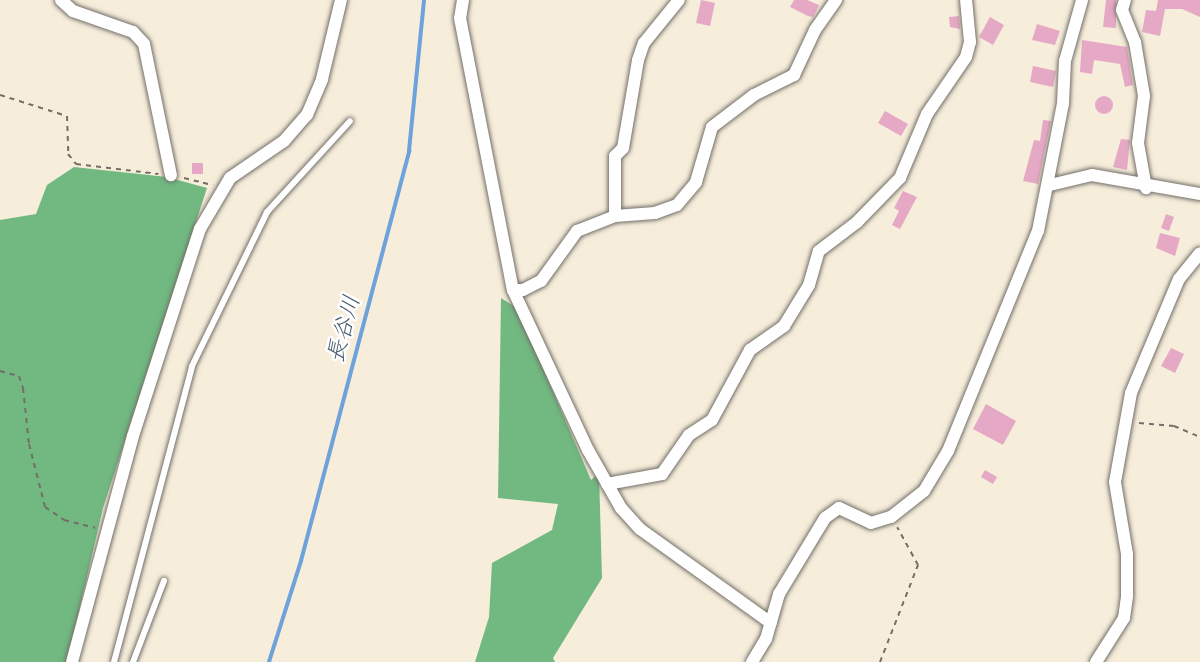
<!DOCTYPE html>
<html>
<head>
<meta charset="utf-8">
<style>
  body { margin:0 }
  #map { position:relative; width:1200px; height:662px; overflow:hidden; background:#f7eddb; font-family:Sriracha,"Klee One",sans-serif }
  div>[style] { position:absolute }
  .forest>* { inset:0; background:#71b980 }
  .stream>* { height:3.5px; margin:-1.75px; padding:0 1.75px; transform-origin:1.75px; border-radius:1.75px; background:#6da2da }
  .building>* { inset:0; background:#e6a9c5 }
  .round { border-radius:50% }
  .path>* { height:2px; margin-top:-1px; transform-origin:0; background:repeating-linear-gradient(90deg,#726f69 0 5px,transparent 0 10px) }
  .roads { filter:drop-shadow(0 0 2px #726f69) drop-shadow(0 0 2px #726f69) }
  .service>* { height:6px; margin:-3px; padding:0 3px; transform-origin:3px; border-radius:3px; background:#fff }
  .minor>* { height:12px; margin:-6px; padding:0 6px; transform-origin:6px; border-radius:6px; background:#fff }
  span { translate:-50% -50%; white-space:nowrap; text-align:center; line-height:1.15; -webkit-text-stroke:5px #fff; paint-order:stroke }
  .water-label { font-size:23px; color:#455b71; font-style:italic }
</style>
</head>
<body>
<div id="map">
  <div class="forest">
    <i style="clip-path:polygon(74px 167px,167px 177px,207px 188px,103px 508px,67px 662px,0 662px,0 220px,36px 214px,47px 185px)"></i>
    <i style="clip-path:polygon(501px 298px,517px 308px,591px 480px,599px 473px,602px 578px,553px 658px,555px 662px,475px 662px,489px 617px,492px 563px,552px 530px,558px 504px,498px 498px)"></i>
  </div>
  <div class="stream">
    <i style="left:269px;top:662px;width:106px;rotate:-72.4deg"></i>
    <i style="left:301px;top:561px;width:424px;rotate:-75.2deg"></i>
    <i style="left:409px;top:151px;width:152px;rotate:-84.3deg"></i>
  </div>
  <div class="building">
    <i style="clip-path:polygon(701px 0,715px 3px,710px 26px,696px 23px)"></i>
    <i style="clip-path:polygon(794px 0,807px 0,819px 5px,813px 17px,808px 16px,790px 7px)"></i>
    <i style="clip-path:polygon(1106px 0,1116px 0,1116px 28px,1103px 27px)"></i>
    <i style="clip-path:polygon(1158px 0,1200px 0,1200px 17px,1182px 9px,1165px 9px,1160px 36px,1142px 32px,1146px 10px,1156px 11px)"></i>
    <i style="clip-path:polygon(959px 16px,960px 29px,950px 27px,949px 17px)"></i>
    <i style="clip-path:polygon(990px 17px,1004px 25px,993px 45px,979px 37px)"></i>
    <i style="clip-path:polygon(1037px 24px,1060px 31px,1055px 45px,1032px 40px)"></i>
    <i style="clip-path:polygon(1082px 40px,1127px 47px,1133px 85px,1125px 87px,1120px 64px,1094px 60px,1092px 74px,1080px 72px)"></i>
    <i style="clip-path:polygon(1033px 66px,1056px 71px,1053px 87px,1030px 82px)"></i>
    <i class="round" style="left:1095px;top:96px;width:18px;height:18px"></i>
    <i style="clip-path:polygon(885px 111px,908px 124px,901px 136px,878px 123px)"></i>
    <i style="clip-path:polygon(1043px 120px,1051px 121px,1038px 184px,1023px 181px,1034px 140px,1040px 141px)"></i>
    <i style="clip-path:polygon(1121px 139px,1130px 140px,1127px 170px,1113px 167px)"></i>
    <i style="clip-path:polygon(192px 163px,203px 163px,203px 174px,192px 174px)"></i>
    <i style="clip-path:polygon(903px 191px,917px 197px,900px 229px,892px 225px,899px 211px,894px 208px)"></i>
    <i style="clip-path:polygon(1166px 214px,1174px 217px,1169px 231px,1161px 228px)"></i>
    <i style="clip-path:polygon(1160px 233px,1180px 238px,1175px 256px,1156px 248px)"></i>
    <i style="clip-path:polygon(1171px 348px,1184px 354px,1175px 373px,1161px 366px)"></i>
    <i style="clip-path:polygon(986px 404px,1016px 421px,1003px 445px,973px 429px)"></i>
    <i style="clip-path:polygon(985px 470px,997px 477px,993px 484px,981px 477px)"></i>
  </div>
  <div class="path">
    <i style="left:0;top:95px;width:70px;rotate:17.4deg"></i>
    <i style="left:67px;top:116px;width:38px;rotate:88deg"></i>
    <i style="left:68px;top:154px;width:13px;rotate:51deg"></i>
    <i style="left:76px;top:164px;width:83px;rotate:7deg"></i>
    <i style="left:184px;top:178px;width:30px;rotate:14deg"></i>
    <i style="left:0;top:371px;width:20px;rotate:15deg"></i>
    <i style="left:19px;top:376px;width:13px;rotate:72deg"></i>
    <i style="left:23px;top:388px;width:56px;rotate:83.9deg"></i>
    <i style="left:29px;top:444px;width:65px;rotate:75.7deg"></i>
    <i style="left:45px;top:507px;width:23px;rotate:34deg"></i>
    <i style="left:64px;top:520px;width:32px;rotate:14deg"></i>
    <i style="left:1139px;top:423px;width:35px;rotate:5deg"></i>
    <i style="left:1174px;top:426px;width:28px;rotate:23deg"></i>
    <i style="left:880px;top:662px;width:104px;rotate:-68.6deg"></i>
    <i style="left:918px;top:565px;width:43px;rotate:-118.9deg"></i>
  </div>
  <div class="roads">
    <div class="service">
      <i style="left:114px;top:662px;width:306px;rotate:-75.2deg"></i>
      <i style="left:192px;top:366px;width:171px;rotate:-64deg"></i>
      <i style="left:267px;top:212px;width:123px;rotate:-47.6deg"></i>
      <i style="left:133px;top:662px;width:87px;rotate:-69.1deg"></i>
    </div>
    <div class="minor">
      <i style="left:61px;top:0;width:16px;rotate:43deg"></i>
      <i style="left:73px;top:11px;width:64px;rotate:19.3deg"></i>
      <i style="left:133px;top:32px;width:16px;rotate:47deg"></i>
      <i style="left:144px;top:44px;width:134px;rotate:78.4deg"></i>
      <i style="left:463px;top:0;width:18px;rotate:99deg"></i>
      <i style="left:460px;top:18px;width:277px;rotate:79deg"></i>
      <i style="left:513px;top:290px;width:10px"></i>
      <i style="left:523px;top:290px;width:20px;rotate:-27deg"></i>
      <i style="left:541px;top:281px;width:62px;rotate:-54.2deg"></i>
      <i style="left:577px;top:231px;width:41px;rotate:-21.5deg"></i>
      <i style="left:615px;top:216px;width:40px;rotate:-4.3deg"></i>
      <i style="left:655px;top:213px;width:23px;rotate:-20deg"></i>
      <i style="left:677px;top:205px;width:30px;rotate:-50deg"></i>
      <i style="left:696px;top:182px;width:57px;rotate:-73.8deg"></i>
      <i style="left:712px;top:127px;width:53px;rotate:-37.3deg"></i>
      <i style="left:754px;top:95px;width:45px;rotate:-26.6deg"></i>
      <i style="left:794px;top:75px;width:50px;rotate:-65deg"></i>
      <i style="left:815px;top:30px;width:37px;rotate:-55deg"></i>
      <i style="left:1125px;top:0;width:10px;rotate:107deg"></i>
      <i style="left:1122px;top:10px;width:35px;rotate:68deg"></i>
      <i style="left:1135px;top:42px;width:55px;rotate:80.5deg"></i>
      <i style="left:1144px;top:96px;width:47px;rotate:97.3deg"></i>
      <i style="left:1138px;top:143px;width:46px;rotate:79.9deg"></i>
      <i style="left:1050px;top:185px;width:43px;rotate:-13.4deg"></i>
      <i style="left:1092px;top:175px;width:110px;rotate:10deg"></i>
      <i style="left:615px;top:216px;width:60px;rotate:-90deg"></i>
      <i style="left:615px;top:156px;width:11px;rotate:-45deg"></i>
      <i style="left:623px;top:148px;width:89px;rotate:-80.3deg"></i>
      <i style="left:638px;top:60px;width:18px;rotate:-71deg"></i>
      <i style="left:644px;top:43px;width:55px;rotate:-50.9deg"></i>
      <i style="left:513px;top:290px;width:177px;rotate:64.9deg"></i>
      <i style="left:588px;top:450px;width:67px;rotate:60.4deg"></i>
      <i style="left:621px;top:508px;width:28px;rotate:48deg"></i>
      <i style="left:640px;top:529px;width:161px;rotate:35.7deg"></i>
      <i style="left:607px;top:484px;width:56px;rotate:-10.3deg"></i>
      <i style="left:662px;top:474px;width:47px;rotate:-55.3deg"></i>
      <i style="left:689px;top:435px;width:27px;rotate:-33deg"></i>
      <i style="left:712px;top:420px;width:80px;rotate:-61.5deg"></i>
      <i style="left:750px;top:350px;width:42px;rotate:-35.2deg"></i>
      <i style="left:784px;top:326px;width:48px;rotate:-58.6deg"></i>
      <i style="left:809px;top:285px;width:35px;rotate:-74deg"></i>
      <i style="left:819px;top:251px;width:48px;rotate:-37.3deg"></i>
      <i style="left:857px;top:222px;width:62px;rotate:-45.7deg"></i>
      <i style="left:900px;top:178px;width:69px;rotate:-67.1deg"></i>
      <i style="left:927px;top:114px;width:69px;rotate:-55.6deg"></i>
      <i style="left:966px;top:57px;width:16px;rotate:-75deg"></i>
      <i style="left:970px;top:42px;width:42px;rotate:-95.4deg"></i>
      <i style="left:72px;top:662px;width:234px;rotate:-74.9deg"></i>
      <i style="left:133px;top:436px;width:218px;rotate:-72.1deg"></i>
      <i style="left:200px;top:229px;width:59px;rotate:-59.5deg"></i>
      <i style="left:230px;top:178px;width:65px;rotate:-34.4deg"></i>
      <i style="left:284px;top:141px;width:35px;rotate:-49deg"></i>
      <i style="left:307px;top:115px;width:39px;rotate:-67deg"></i>
      <i style="left:322px;top:79px;width:81px;rotate:-76.5deg"></i>
      <i style="left:752px;top:662px;width:27px;rotate:-59deg"></i>
      <i style="left:766px;top:639px;width:47px;rotate:-73.9deg"></i>
      <i style="left:779px;top:594px;width:89px;rotate:-58.8deg"></i>
      <i style="left:825px;top:518px;width:17px;rotate:-36deg"></i>
      <i style="left:839px;top:508px;width:35px;rotate:25deg"></i>
      <i style="left:871px;top:523px;width:21px;rotate:-17deg"></i>
      <i style="left:891px;top:517px;width:42px;rotate:-38.2deg"></i>
      <i style="left:924px;top:491px;width:47px;rotate:-59deg"></i>
      <i style="left:948px;top:451px;width:238px;rotate:-67.8deg"></i>
      <i style="left:1038px;top:231px;width:130px;rotate:-78.9deg"></i>
      <i style="left:1063px;top:103px;width:42px;rotate:-87.3deg"></i>
      <i style="left:1065px;top:61px;width:63px;rotate:-74.4deg"></i>
      <i style="left:1096px;top:662px;width:52px;rotate:-57.5deg"></i>
      <i style="left:1124px;top:618px;width:22px;rotate:-82deg"></i>
      <i style="left:1127px;top:596px;width:42px;rotate:-90deg"></i>
      <i style="left:1127px;top:554px;width:73px;rotate:-99.5deg"></i>
      <i style="left:1115px;top:482px;width:90px;rotate:-79.8deg"></i>
      <i style="left:1131px;top:393px;width:124px;rotate:-67.2deg"></i>
      <i style="left:1179px;top:279px;width:33px;rotate:-51deg"></i>
    </div>
  </div>
  <div class="water-label">
    <span style="left:344px;top:329px;rotate:-75deg">長谷川</span>
  </div>
</div>
</body>
</html>
